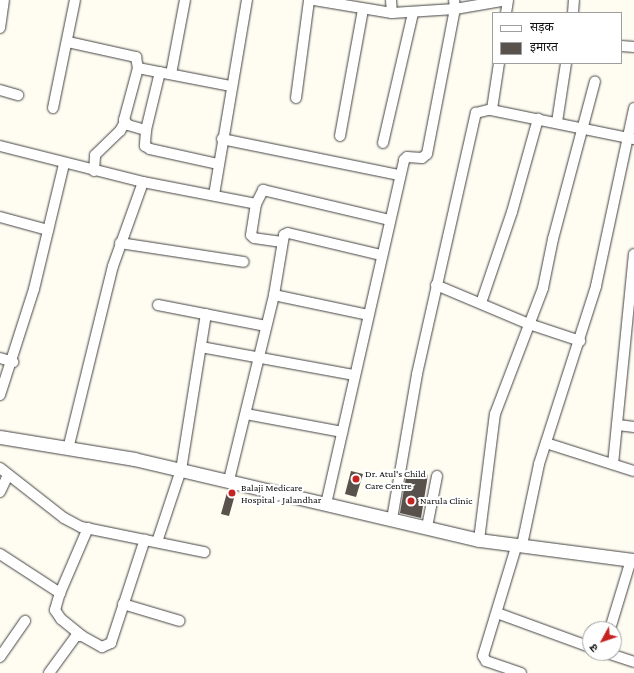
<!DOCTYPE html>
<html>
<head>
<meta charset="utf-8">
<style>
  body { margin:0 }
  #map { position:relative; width:634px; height:673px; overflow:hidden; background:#fffdf2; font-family:"Crimson Pro","Noto Sans Devanagari",serif }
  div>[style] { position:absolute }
  .building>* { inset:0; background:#59514b }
  .roads { filter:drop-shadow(0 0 1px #424242) drop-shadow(0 0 1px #424242) }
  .minor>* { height:10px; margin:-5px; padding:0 5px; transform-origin:5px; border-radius:5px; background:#fff }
  .tertiary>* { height:13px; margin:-6.5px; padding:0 6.5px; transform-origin:6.5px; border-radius:6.5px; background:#fff }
  .dots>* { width:11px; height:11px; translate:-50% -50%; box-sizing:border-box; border:2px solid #fff; border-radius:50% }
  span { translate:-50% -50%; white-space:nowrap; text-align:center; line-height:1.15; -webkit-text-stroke:4px #fff; paint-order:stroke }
  .poi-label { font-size:10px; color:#0f0f0f }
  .left { translate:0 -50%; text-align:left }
  .legend { position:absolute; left:492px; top:12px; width:130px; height:52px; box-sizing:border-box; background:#fff; border:1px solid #9f9f9f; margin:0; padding:5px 7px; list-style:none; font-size:12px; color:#0f0f0f }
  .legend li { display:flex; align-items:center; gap:8px; height:20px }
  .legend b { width:20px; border:1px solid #9f9f9f }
  .north { position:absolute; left:582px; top:621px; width:40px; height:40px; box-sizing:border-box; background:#fff; border:1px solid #9f9f9f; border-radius:50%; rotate:230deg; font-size:11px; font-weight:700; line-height:16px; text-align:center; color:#0f0f0f }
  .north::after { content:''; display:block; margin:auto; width:14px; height:18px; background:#c52321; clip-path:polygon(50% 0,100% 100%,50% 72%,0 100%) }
</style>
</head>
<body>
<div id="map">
  <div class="building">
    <i style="clip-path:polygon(351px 471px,363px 474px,356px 497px,345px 494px)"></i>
    <i style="clip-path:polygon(407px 471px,428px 475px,421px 518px,400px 513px)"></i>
    <i style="clip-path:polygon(228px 489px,236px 491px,229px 516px,221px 514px)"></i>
  </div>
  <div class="roads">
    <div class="minor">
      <i style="left:314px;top:0;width:79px;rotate:9.5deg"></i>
      <i style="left:392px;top:13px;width:63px;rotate:-3.6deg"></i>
      <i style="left:455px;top:9px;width:53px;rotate:-9.8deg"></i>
      <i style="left:391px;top:0;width:13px;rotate:86deg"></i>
      <i style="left:506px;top:13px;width:13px;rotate:-81deg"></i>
      <i style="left:573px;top:13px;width:13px;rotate:-86deg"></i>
      <i style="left:0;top:28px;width:28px;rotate:-82deg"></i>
      <i style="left:68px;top:42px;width:70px;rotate:12.4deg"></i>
      <i style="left:136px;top:57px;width:11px;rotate:80deg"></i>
      <i style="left:138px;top:68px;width:54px;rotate:105.1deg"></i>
      <i style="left:124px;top:120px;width:6px;rotate:51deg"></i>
      <i style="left:128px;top:125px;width:19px;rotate:16deg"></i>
      <i style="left:621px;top:46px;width:13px;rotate:4deg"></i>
      <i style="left:138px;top:68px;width:95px;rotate:11deg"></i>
      <i style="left:160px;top:72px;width:60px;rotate:103.6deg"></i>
      <i style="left:146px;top:130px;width:16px;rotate:94deg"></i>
      <i style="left:145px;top:146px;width:6px;rotate:31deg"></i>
      <i style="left:150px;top:149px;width:70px;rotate:12.4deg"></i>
      <i style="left:171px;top:74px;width:75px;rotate:-79.3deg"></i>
      <i style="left:0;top:90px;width:19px;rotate:16deg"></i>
      <i style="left:296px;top:98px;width:99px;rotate:-82.4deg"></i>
      <i style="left:53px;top:108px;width:110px;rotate:-78.5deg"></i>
      <i style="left:491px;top:110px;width:146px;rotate:11.5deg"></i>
      <i style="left:557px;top:122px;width:60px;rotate:-81.3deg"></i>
      <i style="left:340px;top:136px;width:128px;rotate:-79.7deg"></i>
      <i style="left:222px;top:139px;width:181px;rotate:11.5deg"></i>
      <i style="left:383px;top:143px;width:133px;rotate:-77deg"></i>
      <i style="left:0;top:146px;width:147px;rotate:14.1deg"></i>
      <i style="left:143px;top:182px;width:115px;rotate:11deg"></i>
      <i style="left:94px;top:171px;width:16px;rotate:-86deg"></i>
      <i style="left:95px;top:155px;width:35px;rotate:-44deg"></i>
      <i style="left:120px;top:131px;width:10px;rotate:-61deg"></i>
      <i style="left:214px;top:195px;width:198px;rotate:-80.4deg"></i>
      <i style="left:0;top:217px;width:50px;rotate:15.2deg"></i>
      <i style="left:282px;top:242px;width:28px;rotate:-172deg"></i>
      <i style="left:254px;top:238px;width:4px;rotate:-135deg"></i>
      <i style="left:251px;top:235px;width:31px;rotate:-81deg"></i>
      <i style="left:256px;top:204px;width:16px;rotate:-63deg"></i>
      <i style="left:263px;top:190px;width:130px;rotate:13.3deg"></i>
      <i style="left:120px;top:243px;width:125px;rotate:8.7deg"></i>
      <i style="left:436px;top:285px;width:101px;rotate:22.8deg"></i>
      <i style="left:529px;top:324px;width:54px;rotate:18.4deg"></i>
      <i style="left:274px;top:295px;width:96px;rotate:12deg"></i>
      <i style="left:481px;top:303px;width:96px;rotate:-71.2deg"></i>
      <i style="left:512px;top:212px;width:97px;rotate:-74.4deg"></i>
      <i style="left:158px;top:305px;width:110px;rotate:11deg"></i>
      <i style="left:201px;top:347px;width:156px;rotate:10.4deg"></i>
      <i style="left:0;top:358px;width:14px;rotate:17deg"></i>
      <i style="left:0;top:395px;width:111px;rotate:-72.2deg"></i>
      <i style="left:34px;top:289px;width:129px;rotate:-76.5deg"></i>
      <i style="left:246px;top:414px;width:98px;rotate:10.6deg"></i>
      <i style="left:618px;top:425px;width:16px;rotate:7deg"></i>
      <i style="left:546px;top:443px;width:92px;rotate:17.7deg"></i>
      <i style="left:68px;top:449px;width:188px;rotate:-76.2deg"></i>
      <i style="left:113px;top:266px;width:89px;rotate:-70.3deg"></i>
      <i style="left:613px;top:464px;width:211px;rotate:-84.3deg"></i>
      <i style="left:0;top:468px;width:81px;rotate:38deg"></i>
      <i style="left:64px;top:518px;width:19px;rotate:28deg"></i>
      <i style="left:81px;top:527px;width:126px;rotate:11.5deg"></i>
      <i style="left:229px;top:480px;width:190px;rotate:-76.3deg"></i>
      <i style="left:274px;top:295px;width:61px;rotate:-80.5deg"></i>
      <i style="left:284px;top:235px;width:4px;rotate:-27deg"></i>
      <i style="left:288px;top:233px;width:96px;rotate:13.3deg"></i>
      <i style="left:0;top:492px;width:19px;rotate:-65deg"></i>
      <i style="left:326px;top:504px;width:353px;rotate:-77.2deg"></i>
      <i style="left:404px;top:160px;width:4px;rotate:-45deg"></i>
      <i style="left:407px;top:157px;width:15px;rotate:4deg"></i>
      <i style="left:422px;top:158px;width:6px;rotate:-39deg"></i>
      <i style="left:427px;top:154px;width:148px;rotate:-79.1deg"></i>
      <i style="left:455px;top:9px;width:9px;rotate:-96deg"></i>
      <i style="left:392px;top:519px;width:147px;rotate:-80.2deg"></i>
      <i style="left:417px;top:374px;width:268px;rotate:-77.3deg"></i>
      <i style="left:476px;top:113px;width:16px;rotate:-14deg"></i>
      <i style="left:492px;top:109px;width:47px;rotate:-81.3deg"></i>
      <i style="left:427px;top:527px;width:52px;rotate:-78.9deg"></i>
      <i style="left:479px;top:540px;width:127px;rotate:-82.8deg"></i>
      <i style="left:495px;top:414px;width:135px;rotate:-69.1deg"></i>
      <i style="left:543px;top:288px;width:50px;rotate:-78.5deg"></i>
      <i style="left:553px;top:239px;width:163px;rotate:-75.1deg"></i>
      <i style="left:157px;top:542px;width:76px;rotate:-71.6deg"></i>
      <i style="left:181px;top:470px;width:158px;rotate:-80.9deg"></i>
      <i style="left:517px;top:544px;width:117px;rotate:106.9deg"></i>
      <i style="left:483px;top:656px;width:6px;rotate:59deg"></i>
      <i style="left:486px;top:661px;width:37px;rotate:19deg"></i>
      <i style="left:522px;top:545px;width:83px;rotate:-78.1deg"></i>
      <i style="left:539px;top:464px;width:187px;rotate:-72.2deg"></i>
      <i style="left:596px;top:286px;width:182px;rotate:-77.9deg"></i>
      <i style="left:0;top:554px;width:72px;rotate:33deg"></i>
      <i style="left:123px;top:604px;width:59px;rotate:16.6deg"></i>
      <i style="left:497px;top:613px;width:99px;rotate:20.1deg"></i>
      <i style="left:610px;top:629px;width:72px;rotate:-73.1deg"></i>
      <i style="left:82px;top:636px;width:27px;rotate:-141deg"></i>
      <i style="left:61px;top:619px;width:11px;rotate:-124deg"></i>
      <i style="left:55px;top:610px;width:18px;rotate:-74deg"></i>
      <i style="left:60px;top:593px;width:71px;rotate:-66.7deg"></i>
      <i style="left:607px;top:653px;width:28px;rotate:18deg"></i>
      <i style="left:0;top:657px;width:44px;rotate:-55.2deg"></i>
      <i style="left:49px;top:673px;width:46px;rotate:-53.9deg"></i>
      <i style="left:76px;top:636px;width:6px"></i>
      <i style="left:82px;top:636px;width:23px;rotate:29deg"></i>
      <i style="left:102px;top:647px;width:10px;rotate:-24deg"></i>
      <i style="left:111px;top:643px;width:109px;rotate:-71.9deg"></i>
    </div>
    <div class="tertiary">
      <i style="left:0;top:437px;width:136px;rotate:9.3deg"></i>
      <i style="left:134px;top:459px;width:354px;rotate:13.2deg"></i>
      <i style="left:479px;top:540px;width:156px;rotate:7.4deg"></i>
    </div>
  </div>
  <div class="dots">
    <i style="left:356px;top:479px;background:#c52321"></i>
    <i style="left:232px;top:493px;background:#c52321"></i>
    <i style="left:411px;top:501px;background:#c52321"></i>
  </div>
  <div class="poi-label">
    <span class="left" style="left:365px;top:479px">Dr. Atul's Child<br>Care Centre</span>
    <span class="left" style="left:241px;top:493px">Balaji Medicare<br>Hospital - Jalandhar</span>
    <span class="left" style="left:420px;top:501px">Narula Clinic</span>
  </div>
  <ul class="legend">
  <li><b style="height:5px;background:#fff"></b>सड़क</li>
  <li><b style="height:11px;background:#59514b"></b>इमारत</li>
  </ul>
  <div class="north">उ</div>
</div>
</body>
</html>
